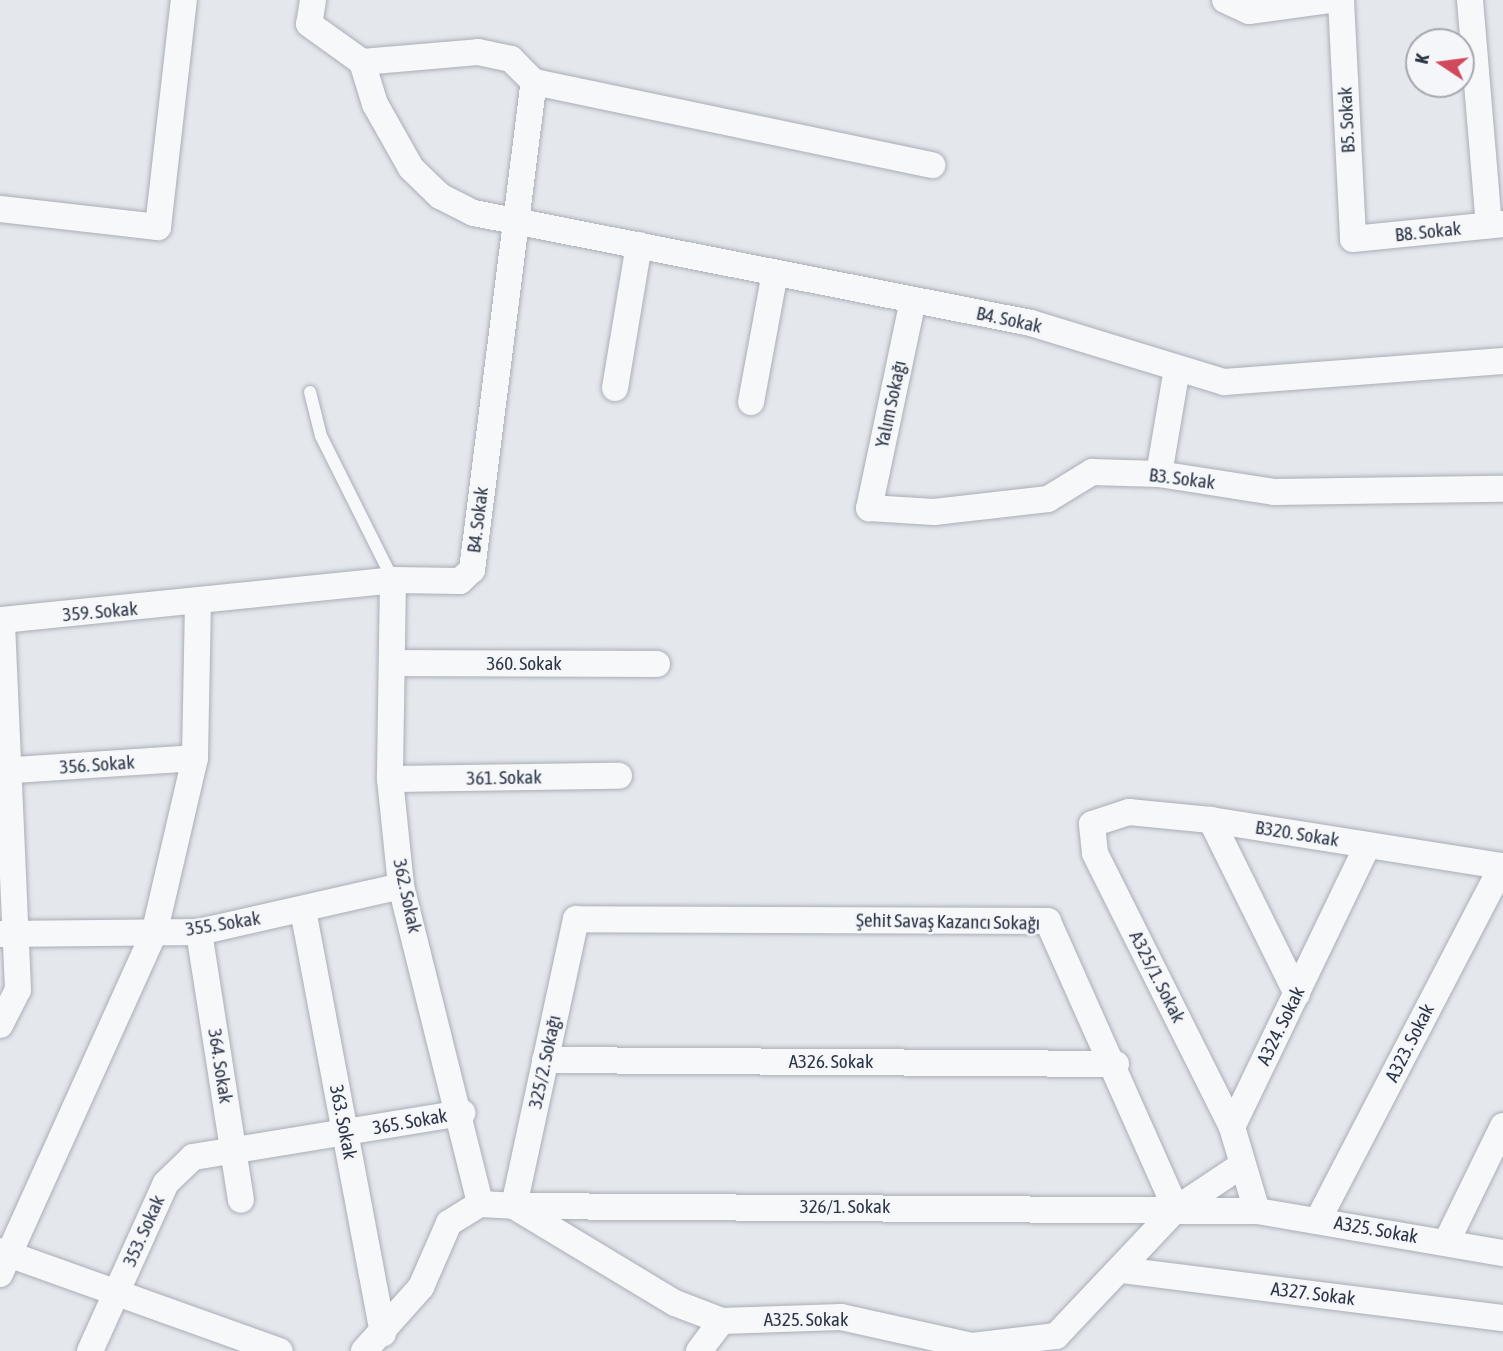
<!DOCTYPE html>
<html>
<head>
<meta charset="utf-8">
<style>
  body { margin:0 }
  #map { position:relative; width:1503px; height:1351px; overflow:hidden; background:#e4e7ec; font-family:"Asap Condensed",sans-serif }
  div>[style] { position:absolute }
  .roads { filter:drop-shadow(0 0 2px #a9aeb7) drop-shadow(0 0 2px #a9aeb7) }
  .lane>* { height:12px; margin:-6px; padding:0 6px; transform-origin:6px; border-radius:6px; background:#f7f8fa }
  .street>* { height:26px; margin:-13px; padding:0 13px; transform-origin:13px; border-radius:13px; background:#f7f8fa }
  span { translate:-50% -50%; white-space:nowrap; text-align:center; line-height:1.15; -webkit-text-stroke:5px #f4f6f9; paint-order:stroke }
  .street-label { font-size:19px; color:#2b3445 }
  .north { position:absolute; left:1405px; top:28px; width:70px; height:70px; box-sizing:border-box; background:#f4f6f9; border:2px solid #a4a8b1; border-radius:50%; rotate:283deg; font-size:19px; font-weight:700; line-height:28px; text-align:center; color:#2b3445 }
  .north::after { content:''; display:block; margin:auto; width:24px; height:32px; background:#d1495b; clip-path:polygon(50% 0,100% 100%,50% 72%,0 100%) }
</style>
</head>
<body>
<div id="map">
  <div class="roads">
    <div class="lane">
      <i style="left:310px;top:392px;width:45px;rotate:76deg"></i>
      <i style="left:321px;top:436px;width:161px;rotate:63.4deg"></i>
    </div>
    <div class="street">
      <i style="left:313px;top:0;width:24px;rotate:99deg"></i>
      <i style="left:309px;top:24px;width:65px;rotate:35.6deg"></i>
      <i style="left:362px;top:62px;width:116px;rotate:-4.9deg"></i>
      <i style="left:478px;top:52px;width:34px;rotate:12deg"></i>
      <i style="left:511px;top:59px;width:33px;rotate:45deg"></i>
      <i style="left:1225px;top:0;width:26px;rotate:25deg"></i>
      <i style="left:1249px;top:11px;width:81px;rotate:-7.8deg"></i>
      <i style="left:1341px;top:0;width:239px;rotate:87.1deg"></i>
      <i style="left:1353px;top:239px;width:151px;rotate:-5.7deg"></i>
      <i style="left:1470px;top:0;width:226px;rotate:85.2deg"></i>
      <i style="left:362px;top:62px;width:44px;rotate:72.8deg"></i>
      <i style="left:375px;top:104px;width:73px;rotate:60.6deg"></i>
      <i style="left:411px;top:168px;width:40px;rotate:44deg"></i>
      <i style="left:440px;top:196px;width:38px;rotate:27deg"></i>
      <i style="left:474px;top:213px;width:568px;rotate:11.17deg"></i>
      <i style="left:1031px;top:323px;width:202px;rotate:17deg"></i>
      <i style="left:1224px;top:382px;width:280px;rotate:-4.3deg"></i>
      <i style="left:534px;top:82px;width:407px;rotate:11.8deg"></i>
      <i style="left:0;top:209px;width:159px;rotate:6.5deg"></i>
      <i style="left:158px;top:227px;width:228px;rotate:-83.5deg"></i>
      <i style="left:913px;top:300px;width:213px;rotate:101.9deg"></i>
      <i style="left:869px;top:508px;width:65px;rotate:3.5deg"></i>
      <i style="left:934px;top:512px;width:115px;rotate:-6.5deg"></i>
      <i style="left:1048px;top:499px;width:52px;rotate:-31.5deg"></i>
      <i style="left:1092px;top:472px;width:67px;rotate:1.7deg"></i>
      <i style="left:1159px;top:474px;width:116px;rotate:8.9deg"></i>
      <i style="left:1274px;top:492px;width:229px;rotate:-0.8deg"></i>
      <i style="left:615px;top:388px;width:145px;rotate:-80.5deg"></i>
      <i style="left:751px;top:402px;width:131px;rotate:-79.5deg"></i>
      <i style="left:1159px;top:474px;width:107px;rotate:-80.3deg"></i>
      <i style="left:393px;top:580px;width:199px;rotate:90.9deg"></i>
      <i style="left:390px;top:779px;width:108px;rotate:84.1deg"></i>
      <i style="left:401px;top:886px;width:328px;rotate:76deg"></i>
      <i style="left:392px;top:663px;width:265px;rotate:0.2deg"></i>
      <i style="left:0;top:771px;width:195px;rotate:-3.8deg"></i>
      <i style="left:390px;top:779px;width:229px;rotate:-0.8deg"></i>
      <i style="left:1211px;top:820px;width:194px;rotate:63.7deg"></i>
      <i style="left:303px;top:910px;width:431px;rotate:79.3deg"></i>
      <i style="left:199px;top:932px;width:271px;rotate:81.1deg"></i>
      <i style="left:0;top:934px;width:199px;rotate:-0.6deg"></i>
      <i style="left:199px;top:932px;width:207px;rotate:-12.8deg"></i>
      <i style="left:0;top:1025px;width:39px;rotate:-63deg"></i>
      <i style="left:18px;top:990px;width:370px;rotate:-92.5deg"></i>
      <i style="left:2px;top:620px;width:393px;rotate:-5.8deg"></i>
      <i style="left:393px;top:580px;width:67px;rotate:0.9deg"></i>
      <i style="left:460px;top:581px;width:16px;rotate:-43deg"></i>
      <i style="left:472px;top:570px;width:492px;rotate:-82.8deg"></i>
      <i style="left:545px;top:1060px;width:571px;rotate:0.4deg"></i>
      <i style="left:1232px;top:1127px;width:306px;rotate:-116.6deg"></i>
      <i style="left:1095px;top:853px;width:29px;rotate:-96deg"></i>
      <i style="left:1092px;top:824px;width:39px;rotate:-18deg"></i>
      <i style="left:1129px;top:812px;width:82px;rotate:5.6deg"></i>
      <i style="left:1211px;top:820px;width:296px;rotate:9deg"></i>
      <i style="left:1176px;top:1209px;width:315px;rotate:-114deg"></i>
      <i style="left:1048px;top:921px;width:472px;rotate:-179.8deg"></i>
      <i style="left:576px;top:919px;width:294px;rotate:102.2deg"></i>
      <i style="left:514px;top:1206px;width:743px;rotate:0.39deg"></i>
      <i style="left:1257px;top:1211px;width:250px;rotate:9.7deg"></i>
      <i style="left:1257px;top:1211px;width:88px;rotate:-106.6deg"></i>
      <i style="left:1232px;top:1127px;width:312px;rotate:-64.3deg"></i>
      <i style="left:1318px;top:1220px;width:399px;rotate:-62.5deg"></i>
      <i style="left:1446px;top:1243px;width:130px;rotate:-64deg"></i>
      <i style="left:0;top:1251px;width:297px;rotate:19.7deg"></i>
      <i style="left:1122px;top:1270px;width:384px;rotate:7.2deg"></i>
      <i style="left:0;top:1274px;width:377px;rotate:-65.7deg"></i>
      <i style="left:155px;top:930px;width:177px;rotate:-76.9deg"></i>
      <i style="left:195px;top:758px;width:155px;rotate:-88.9deg"></i>
      <i style="left:90px;top:1351px;width:184px;rotate:-65.7deg"></i>
      <i style="left:166px;top:1183px;width:37px;rotate:-44deg"></i>
      <i style="left:193px;top:1157px;width:273px;rotate:-9.3deg"></i>
      <i style="left:364px;top:1351px;width:86px;rotate:-48.3deg"></i>
      <i style="left:421px;top:1287px;width:70px;rotate:-66.4deg"></i>
      <i style="left:449px;top:1223px;width:36px;rotate:-32deg"></i>
      <i style="left:480px;top:1204px;width:34px;rotate:3deg"></i>
      <i style="left:514px;top:1206px;width:188px;rotate:31.1deg"></i>
      <i style="left:675px;top:1303px;width:50px;rotate:21deg"></i>
      <i style="left:722px;top:1321px;width:119px;rotate:-1.9deg"></i>
      <i style="left:841px;top:1317px;width:134px;rotate:12.5deg"></i>
      <i style="left:972px;top:1346px;width:85px;rotate:-6.8deg"></i>
      <i style="left:1056px;top:1336px;width:175px;rotate:-46.6deg"></i>
      <i style="left:1176px;top:1209px;width:79px;rotate:-33.7deg"></i>
      <i style="left:699px;top:1351px;width:38px;rotate:-53deg"></i>
    </div>
  </div>
  <div class="street-label">
    <span style="left:1347px;top:120px;rotate:-93deg">B5. Sokak</span>
    <span style="left:1428px;top:232px;rotate:-6deg">B8. Sokak</span>
    <span style="left:1009px;top:320px;rotate:12deg">B4. Sokak</span>
    <span style="left:891px;top:404px;rotate:-78deg">Yalım Sokağı</span>
    <span style="left:1182px;top:479px;rotate:7deg">B3. Sokak</span>
    <span style="left:478px;top:520px;rotate:-83deg">B4. Sokak</span>
    <span style="left:100px;top:612px;rotate:-5deg">359. Sokak</span>
    <span style="left:524px;top:664px">360. Sokak</span>
    <span style="left:97px;top:765px;rotate:-4deg">356. Sokak</span>
    <span style="left:504px;top:778px;rotate:-1deg">361. Sokak</span>
    <span style="left:1297px;top:834px;rotate:9deg">B320. Sokak</span>
    <span style="left:407px;top:896px;rotate:78deg">362. Sokak</span>
    <span style="left:948px;top:922px;rotate:1deg">Şehit Savaş Kazancı Sokağı</span>
    <span style="left:223px;top:924px;rotate:-9deg">355. Sokak</span>
    <span style="left:1157px;top:977px;rotate:63deg">A325/1. Sokak</span>
    <span style="left:1281px;top:1026px;rotate:-64deg">A324. Sokak</span>
    <span style="left:1410px;top:1043px;rotate:-63deg">A323. Sokak</span>
    <span style="left:545px;top:1062px;rotate:-78deg">325/2. Sokağı</span>
    <span style="left:831px;top:1062px">A326. Sokak</span>
    <span style="left:220px;top:1066px;rotate:81deg">364. Sokak</span>
    <span style="left:343px;top:1122px;rotate:79deg">363. Sokak</span>
    <span style="left:410px;top:1122px;rotate:-10deg">365. Sokak</span>
    <span style="left:845px;top:1207px">326/1. Sokak</span>
    <span style="left:1376px;top:1230px;rotate:10deg">A325. Sokak</span>
    <span style="left:144px;top:1231px;rotate:-66deg">353. Sokak</span>
    <span style="left:1313px;top:1294px;rotate:7deg">A327. Sokak</span>
    <span style="left:806px;top:1320px">A325. Sokak</span>
  </div>
  <div class="north">K</div>
</div>
</body>
</html>
